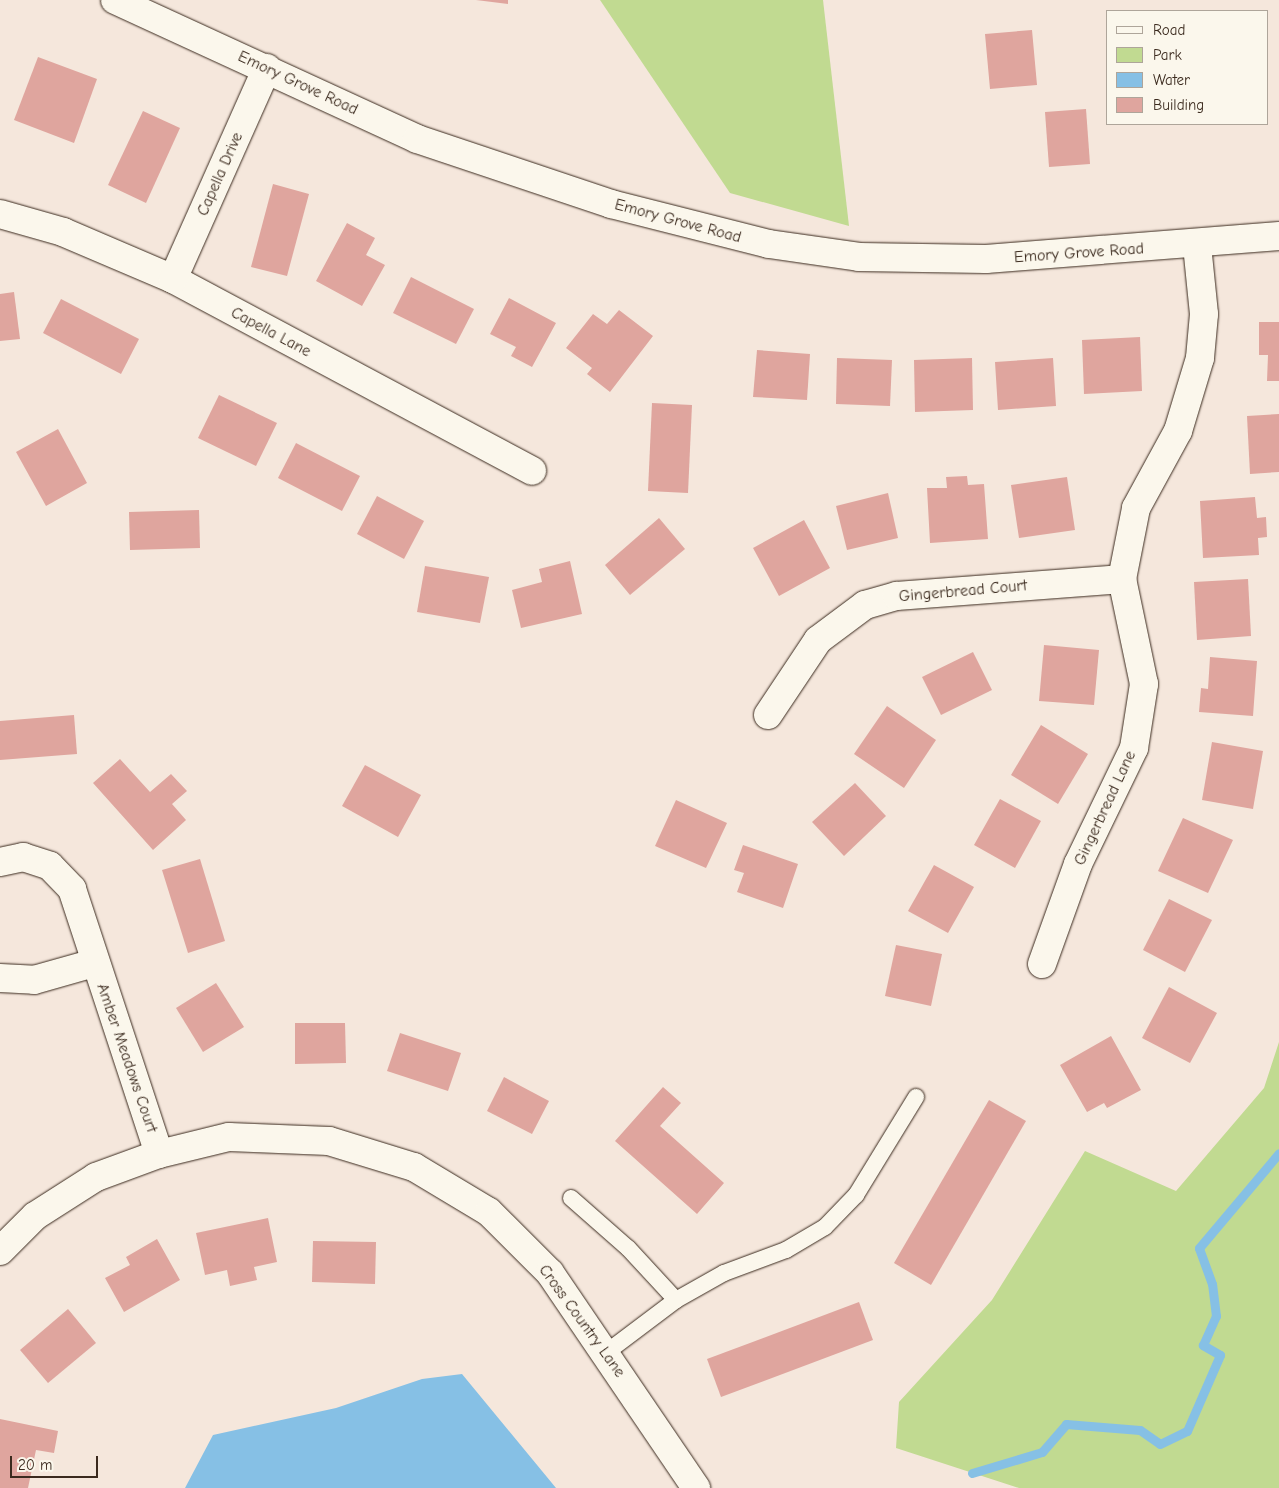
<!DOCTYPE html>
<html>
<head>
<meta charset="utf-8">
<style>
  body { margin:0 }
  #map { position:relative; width:1279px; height:1488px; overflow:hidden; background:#f5e7dc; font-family:"Comic Neue",sans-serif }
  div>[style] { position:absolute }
  .green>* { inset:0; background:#c1da91 }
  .water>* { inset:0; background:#86c0e5 }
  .stream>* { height:9px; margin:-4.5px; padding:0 4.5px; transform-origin:4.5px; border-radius:4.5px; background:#86c0e5 }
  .building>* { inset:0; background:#dfa59e }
  .roads { filter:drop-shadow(0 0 1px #3b2a1e) drop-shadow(0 0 1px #3b2a1e) }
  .lane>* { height:16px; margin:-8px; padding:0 8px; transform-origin:8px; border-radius:8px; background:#fbf7ec }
  .street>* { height:28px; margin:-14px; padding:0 14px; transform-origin:14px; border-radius:14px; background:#fbf7ec }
  .secondary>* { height:28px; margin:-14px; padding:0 14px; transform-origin:14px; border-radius:14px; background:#fbf7ec }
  span { translate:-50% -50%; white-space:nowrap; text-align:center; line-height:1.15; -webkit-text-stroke:4px #fbf7ec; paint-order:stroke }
  .street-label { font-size:16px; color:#3b2a1e }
  .legend { position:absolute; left:1106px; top:10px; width:162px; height:115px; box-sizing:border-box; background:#fbf7ec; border:1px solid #aea59a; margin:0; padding:6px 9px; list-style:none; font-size:15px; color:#3b2a1e }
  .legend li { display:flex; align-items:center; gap:10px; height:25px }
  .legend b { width:25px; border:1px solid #aea59a }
  .scale { position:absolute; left:10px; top:1456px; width:88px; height:22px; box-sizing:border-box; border:2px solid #3b2a1e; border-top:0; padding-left:6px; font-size:15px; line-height:18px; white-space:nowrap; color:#3b2a1e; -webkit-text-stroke:4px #fbf7ec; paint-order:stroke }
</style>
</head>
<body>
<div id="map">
  <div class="green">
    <i style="clip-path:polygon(600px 0,823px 0,849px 226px,730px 193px)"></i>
    <i style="clip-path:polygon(1279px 1042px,1279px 1488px,1019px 1488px,896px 1448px,899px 1402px,992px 1300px,1085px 1151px,1176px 1191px,1264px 1088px)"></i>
  </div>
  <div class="water">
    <i style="clip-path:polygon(462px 1374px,556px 1488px,185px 1488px,213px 1435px,336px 1408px,422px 1379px)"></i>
  </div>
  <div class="stream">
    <i style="left:972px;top:1473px;width:73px;rotate:-16.7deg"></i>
    <i style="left:1042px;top:1452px;width:37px;rotate:-49deg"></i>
    <i style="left:1066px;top:1424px;width:74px;rotate:4.6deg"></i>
    <i style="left:1140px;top:1430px;width:24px;rotate:35deg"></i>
    <i style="left:1160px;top:1444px;width:30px;rotate:-26deg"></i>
    <i style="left:1187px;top:1431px;width:83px;rotate:-66.5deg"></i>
    <i style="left:1220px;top:1355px;width:20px;rotate:-150deg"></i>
    <i style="left:1203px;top:1345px;width:32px;rotate:-66deg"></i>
    <i style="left:1216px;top:1316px;width:32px;rotate:-97deg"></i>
    <i style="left:1212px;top:1284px;width:38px;rotate:-110deg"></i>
    <i style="left:1199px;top:1248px;width:124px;rotate:-49.9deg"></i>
  </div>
  <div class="building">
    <i style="clip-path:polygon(476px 0,508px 0,508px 4px)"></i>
    <i style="clip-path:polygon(1032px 30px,1037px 85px,990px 89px,985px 34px)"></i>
    <i style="clip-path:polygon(38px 57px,97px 79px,74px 143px,14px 120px)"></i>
    <i style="clip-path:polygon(1086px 109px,1090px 164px,1049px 167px,1045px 112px)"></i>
    <i style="clip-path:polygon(143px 111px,180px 128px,146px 203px,108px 185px)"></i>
    <i style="clip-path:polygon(273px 184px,309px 194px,287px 276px,251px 267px)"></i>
    <i style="clip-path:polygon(347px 223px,375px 238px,366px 255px,385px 265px,362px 306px,316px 281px)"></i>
    <i style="clip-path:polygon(411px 277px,474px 309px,456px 344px,393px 313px)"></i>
    <i style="clip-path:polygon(14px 292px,20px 339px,0 341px,0 294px)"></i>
    <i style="clip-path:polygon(509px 298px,556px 323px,532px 367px,511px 356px,516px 347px,490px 334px)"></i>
    <i style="clip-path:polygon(61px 299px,139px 339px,121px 374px,43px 333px)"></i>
    <i style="clip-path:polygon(619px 310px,653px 336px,610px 392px,587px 374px,592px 368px,566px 348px,593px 314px,607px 324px)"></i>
    <i style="clip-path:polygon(1259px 322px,1279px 322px,1279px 381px,1267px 381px,1268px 355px,1259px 355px)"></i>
    <i style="clip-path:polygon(1140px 337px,1142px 391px,1084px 394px,1082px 340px)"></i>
    <i style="clip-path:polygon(757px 350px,810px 354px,807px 400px,753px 397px)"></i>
    <i style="clip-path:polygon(837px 358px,892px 360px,890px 406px,836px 404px)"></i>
    <i style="clip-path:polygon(972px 358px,973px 410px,915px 412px,914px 360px)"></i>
    <i style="clip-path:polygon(1053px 358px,1056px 406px,998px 410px,995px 362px)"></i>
    <i style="clip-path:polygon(219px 395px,277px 423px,256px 466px,198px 438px)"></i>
    <i style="clip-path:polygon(652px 403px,692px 405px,688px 493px,648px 491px)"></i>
    <i style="clip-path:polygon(1279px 414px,1279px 472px,1250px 474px,1247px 416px)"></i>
    <i style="clip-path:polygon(58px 429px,87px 483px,46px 506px,16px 452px)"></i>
    <i style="clip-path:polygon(296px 443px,360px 476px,342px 511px,278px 478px)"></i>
    <i style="clip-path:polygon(967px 476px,968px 485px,984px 484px,988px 539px,930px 543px,927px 488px,947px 488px,946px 477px)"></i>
    <i style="clip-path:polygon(1067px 477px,1075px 530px,1019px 538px,1011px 485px)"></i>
    <i style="clip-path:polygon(888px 493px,898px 538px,847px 550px,836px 506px)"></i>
    <i style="clip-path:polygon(377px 496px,424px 521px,404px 559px,357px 534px)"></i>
    <i style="clip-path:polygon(1255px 497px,1257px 518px,1266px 517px,1267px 537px,1258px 538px,1259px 555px,1203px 558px,1200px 501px)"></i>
    <i style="clip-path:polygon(199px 510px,200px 548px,130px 550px,129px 512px)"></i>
    <i style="clip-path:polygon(659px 518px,685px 549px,630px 595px,605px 565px)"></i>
    <i style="clip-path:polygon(804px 520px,830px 568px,779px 596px,753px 548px)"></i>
    <i style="clip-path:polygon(570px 561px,582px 614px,521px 628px,512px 590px,542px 582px,539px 569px)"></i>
    <i style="clip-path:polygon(425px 566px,489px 577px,480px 623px,417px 612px)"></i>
    <i style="clip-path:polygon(1248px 579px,1251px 636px,1197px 640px,1194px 582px)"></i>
    <i style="clip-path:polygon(1044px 645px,1099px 650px,1094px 705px,1039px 701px)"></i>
    <i style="clip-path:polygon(973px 652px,992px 690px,941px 715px,922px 677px)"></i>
    <i style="clip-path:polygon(1210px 657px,1257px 661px,1253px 716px,1199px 712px,1201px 688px,1208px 689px)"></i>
    <i style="clip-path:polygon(887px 706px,936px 740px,904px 788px,854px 754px)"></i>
    <i style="clip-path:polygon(74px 715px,77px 754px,0 760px,0 721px)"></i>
    <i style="clip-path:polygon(1041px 725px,1088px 754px,1058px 804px,1011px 775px)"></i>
    <i style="clip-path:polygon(1212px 742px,1263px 751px,1253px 809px,1202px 800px)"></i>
    <i style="clip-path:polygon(120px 759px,150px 792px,171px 774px,187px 791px,172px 804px,186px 820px,153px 850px,93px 783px)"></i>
    <i style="clip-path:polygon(365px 765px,421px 795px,398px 837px,342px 806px)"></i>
    <i style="clip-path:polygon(855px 783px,886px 816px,844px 856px,812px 822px)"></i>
    <i style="clip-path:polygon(1000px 799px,1041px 821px,1015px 868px,974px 845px)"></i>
    <i style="clip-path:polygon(676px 800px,727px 823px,706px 868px,655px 846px)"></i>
    <i style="clip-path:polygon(1183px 818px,1233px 840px,1208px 893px,1158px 871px)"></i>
    <i style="clip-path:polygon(743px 845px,798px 864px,783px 908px,737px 892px,744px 873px,734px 870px)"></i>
    <i style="clip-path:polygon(200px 859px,225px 941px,188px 953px,162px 870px)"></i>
    <i style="clip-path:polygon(934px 865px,974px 887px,948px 933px,908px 911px)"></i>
    <i style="clip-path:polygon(1169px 899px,1212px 920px,1185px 972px,1143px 950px)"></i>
    <i style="clip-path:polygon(896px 945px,942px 954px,931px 1006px,885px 996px)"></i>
    <i style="clip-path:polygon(216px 983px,244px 1027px,203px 1052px,176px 1008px)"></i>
    <i style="clip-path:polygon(1169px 987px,1217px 1013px,1190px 1063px,1142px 1038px)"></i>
    <i style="clip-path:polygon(295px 1023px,345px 1023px,346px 1063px,295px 1064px)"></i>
    <i style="clip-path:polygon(400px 1033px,461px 1053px,448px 1091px,387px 1071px)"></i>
    <i style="clip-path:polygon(1111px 1036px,1141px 1090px,1107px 1108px,1104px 1103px,1087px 1112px,1060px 1065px)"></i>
    <i style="clip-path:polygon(504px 1077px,549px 1101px,532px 1134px,487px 1111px)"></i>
    <i style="clip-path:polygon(663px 1087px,681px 1103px,660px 1126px,724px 1183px,697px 1214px,615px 1141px)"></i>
    <i style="clip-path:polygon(989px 1100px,1026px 1121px,931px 1285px,894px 1263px)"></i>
    <i style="clip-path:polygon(268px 1218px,277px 1262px,254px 1267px,257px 1280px,230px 1286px,227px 1270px,205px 1275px,196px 1233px)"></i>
    <i style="clip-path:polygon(157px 1239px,180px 1280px,124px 1312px,105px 1278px,130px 1265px,126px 1257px)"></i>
    <i style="clip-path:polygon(313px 1241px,376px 1242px,375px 1284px,312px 1282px)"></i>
    <i style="clip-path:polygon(859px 1302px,873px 1340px,721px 1397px,707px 1359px)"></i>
    <i style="clip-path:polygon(68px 1309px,96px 1343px,48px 1383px,20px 1350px)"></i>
    <i style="clip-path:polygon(0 1419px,58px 1431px,54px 1453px,36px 1450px,28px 1488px,0 1488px)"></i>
  </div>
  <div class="roads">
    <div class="lane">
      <i style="left:571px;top:1198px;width:76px;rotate:41.3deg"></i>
      <i style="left:628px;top:1248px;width:71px;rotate:47.3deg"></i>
      <i style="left:607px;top:1352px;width:86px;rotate:-37deg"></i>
      <i style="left:676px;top:1300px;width:55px;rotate:-29.4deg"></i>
      <i style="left:724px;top:1273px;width:66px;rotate:-20.4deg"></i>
      <i style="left:786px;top:1250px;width:45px;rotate:-30.5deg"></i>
      <i style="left:825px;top:1227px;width:45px;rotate:-45.9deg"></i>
      <i style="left:856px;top:1195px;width:115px;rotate:-58.5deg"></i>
    </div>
    <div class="street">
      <i style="left:0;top:214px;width:66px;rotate:15.9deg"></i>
      <i style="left:63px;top:232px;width:120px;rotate:23.1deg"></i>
      <i style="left:173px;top:279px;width:407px;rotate:28.1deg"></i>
      <i style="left:173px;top:279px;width:231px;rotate:-66deg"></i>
      <i style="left:768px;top:715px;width:90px;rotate:-56.3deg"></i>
      <i style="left:818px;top:640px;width:59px;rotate:-36.7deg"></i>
      <i style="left:865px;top:605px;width:33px;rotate:-16deg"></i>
      <i style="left:897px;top:596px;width:226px;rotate:-4.3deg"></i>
      <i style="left:0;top:862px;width:24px;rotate:-12deg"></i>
      <i style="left:23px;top:857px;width:28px;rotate:18deg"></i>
      <i style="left:50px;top:866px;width:32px;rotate:46deg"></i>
      <i style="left:72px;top:889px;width:279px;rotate:71.8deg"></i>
      <i style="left:1042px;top:964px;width:106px;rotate:-70.2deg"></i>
      <i style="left:1078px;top:864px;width:129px;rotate:-64.2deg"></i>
      <i style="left:1134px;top:748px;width:65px;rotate:-81.1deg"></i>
      <i style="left:1144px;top:684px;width:107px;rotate:-101.8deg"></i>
      <i style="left:1122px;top:579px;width:72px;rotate:-78.8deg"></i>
      <i style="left:1136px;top:508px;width:88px;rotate:-61.4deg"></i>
      <i style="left:1178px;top:431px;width:76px;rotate:-73.2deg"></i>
      <i style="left:1200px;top:358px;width:44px;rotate:-84.8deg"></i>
      <i style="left:1204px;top:314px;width:69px;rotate:-95.8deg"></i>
      <i style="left:0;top:978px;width:34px;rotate:3deg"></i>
      <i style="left:34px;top:980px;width:62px;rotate:-15.8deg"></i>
      <i style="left:0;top:1251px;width:49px;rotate:-45deg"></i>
      <i style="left:35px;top:1216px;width:72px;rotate:-32.6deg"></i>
      <i style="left:96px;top:1177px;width:67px;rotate:-20.1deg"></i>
      <i style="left:159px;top:1154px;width:72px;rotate:-13.7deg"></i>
      <i style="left:229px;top:1137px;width:100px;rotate:2.3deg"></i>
      <i style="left:329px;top:1141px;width:89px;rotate:17deg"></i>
      <i style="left:414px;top:1167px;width:87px;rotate:31deg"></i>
      <i style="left:489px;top:1212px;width:86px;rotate:45deg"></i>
      <i style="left:550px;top:1273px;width:260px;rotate:55.8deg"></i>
    </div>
    <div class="secondary">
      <i style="left:115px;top:0;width:332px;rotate:24.7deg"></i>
      <i style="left:417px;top:139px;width:205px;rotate:18.5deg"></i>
      <i style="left:611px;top:204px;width:163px;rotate:14.2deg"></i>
      <i style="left:769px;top:244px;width:91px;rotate:8.2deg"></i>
      <i style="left:859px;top:257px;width:127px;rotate:0.9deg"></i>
      <i style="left:986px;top:259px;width:294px;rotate:-4.5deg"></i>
    </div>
  </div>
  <div class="street-label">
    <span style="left:298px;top:83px;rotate:25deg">Emory Grove Road</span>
    <span style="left:220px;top:174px;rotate:-66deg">Capella Drive</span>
    <span style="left:678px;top:221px;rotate:15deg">Emory Grove Road</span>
    <span style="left:1079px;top:253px;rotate:-4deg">Emory Grove Road</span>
    <span style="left:271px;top:332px;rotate:28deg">Capella Lane</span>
    <span style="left:963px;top:591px;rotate:-5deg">Gingerbread Court</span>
    <span style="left:1105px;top:808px;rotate:-65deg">Gingerbread Lane</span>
    <span style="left:127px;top:1058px;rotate:71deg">Amber Meadows Court</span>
    <span style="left:582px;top:1321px;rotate:54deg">Cross Country Lane</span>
  </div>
  <ul class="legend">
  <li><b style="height:6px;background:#fbf7ec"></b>Road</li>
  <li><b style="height:14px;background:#c1da91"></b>Park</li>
  <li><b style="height:14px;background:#86c0e5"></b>Water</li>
  <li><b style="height:14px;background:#dfa59e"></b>Building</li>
  </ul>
  <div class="scale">20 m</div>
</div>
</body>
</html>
